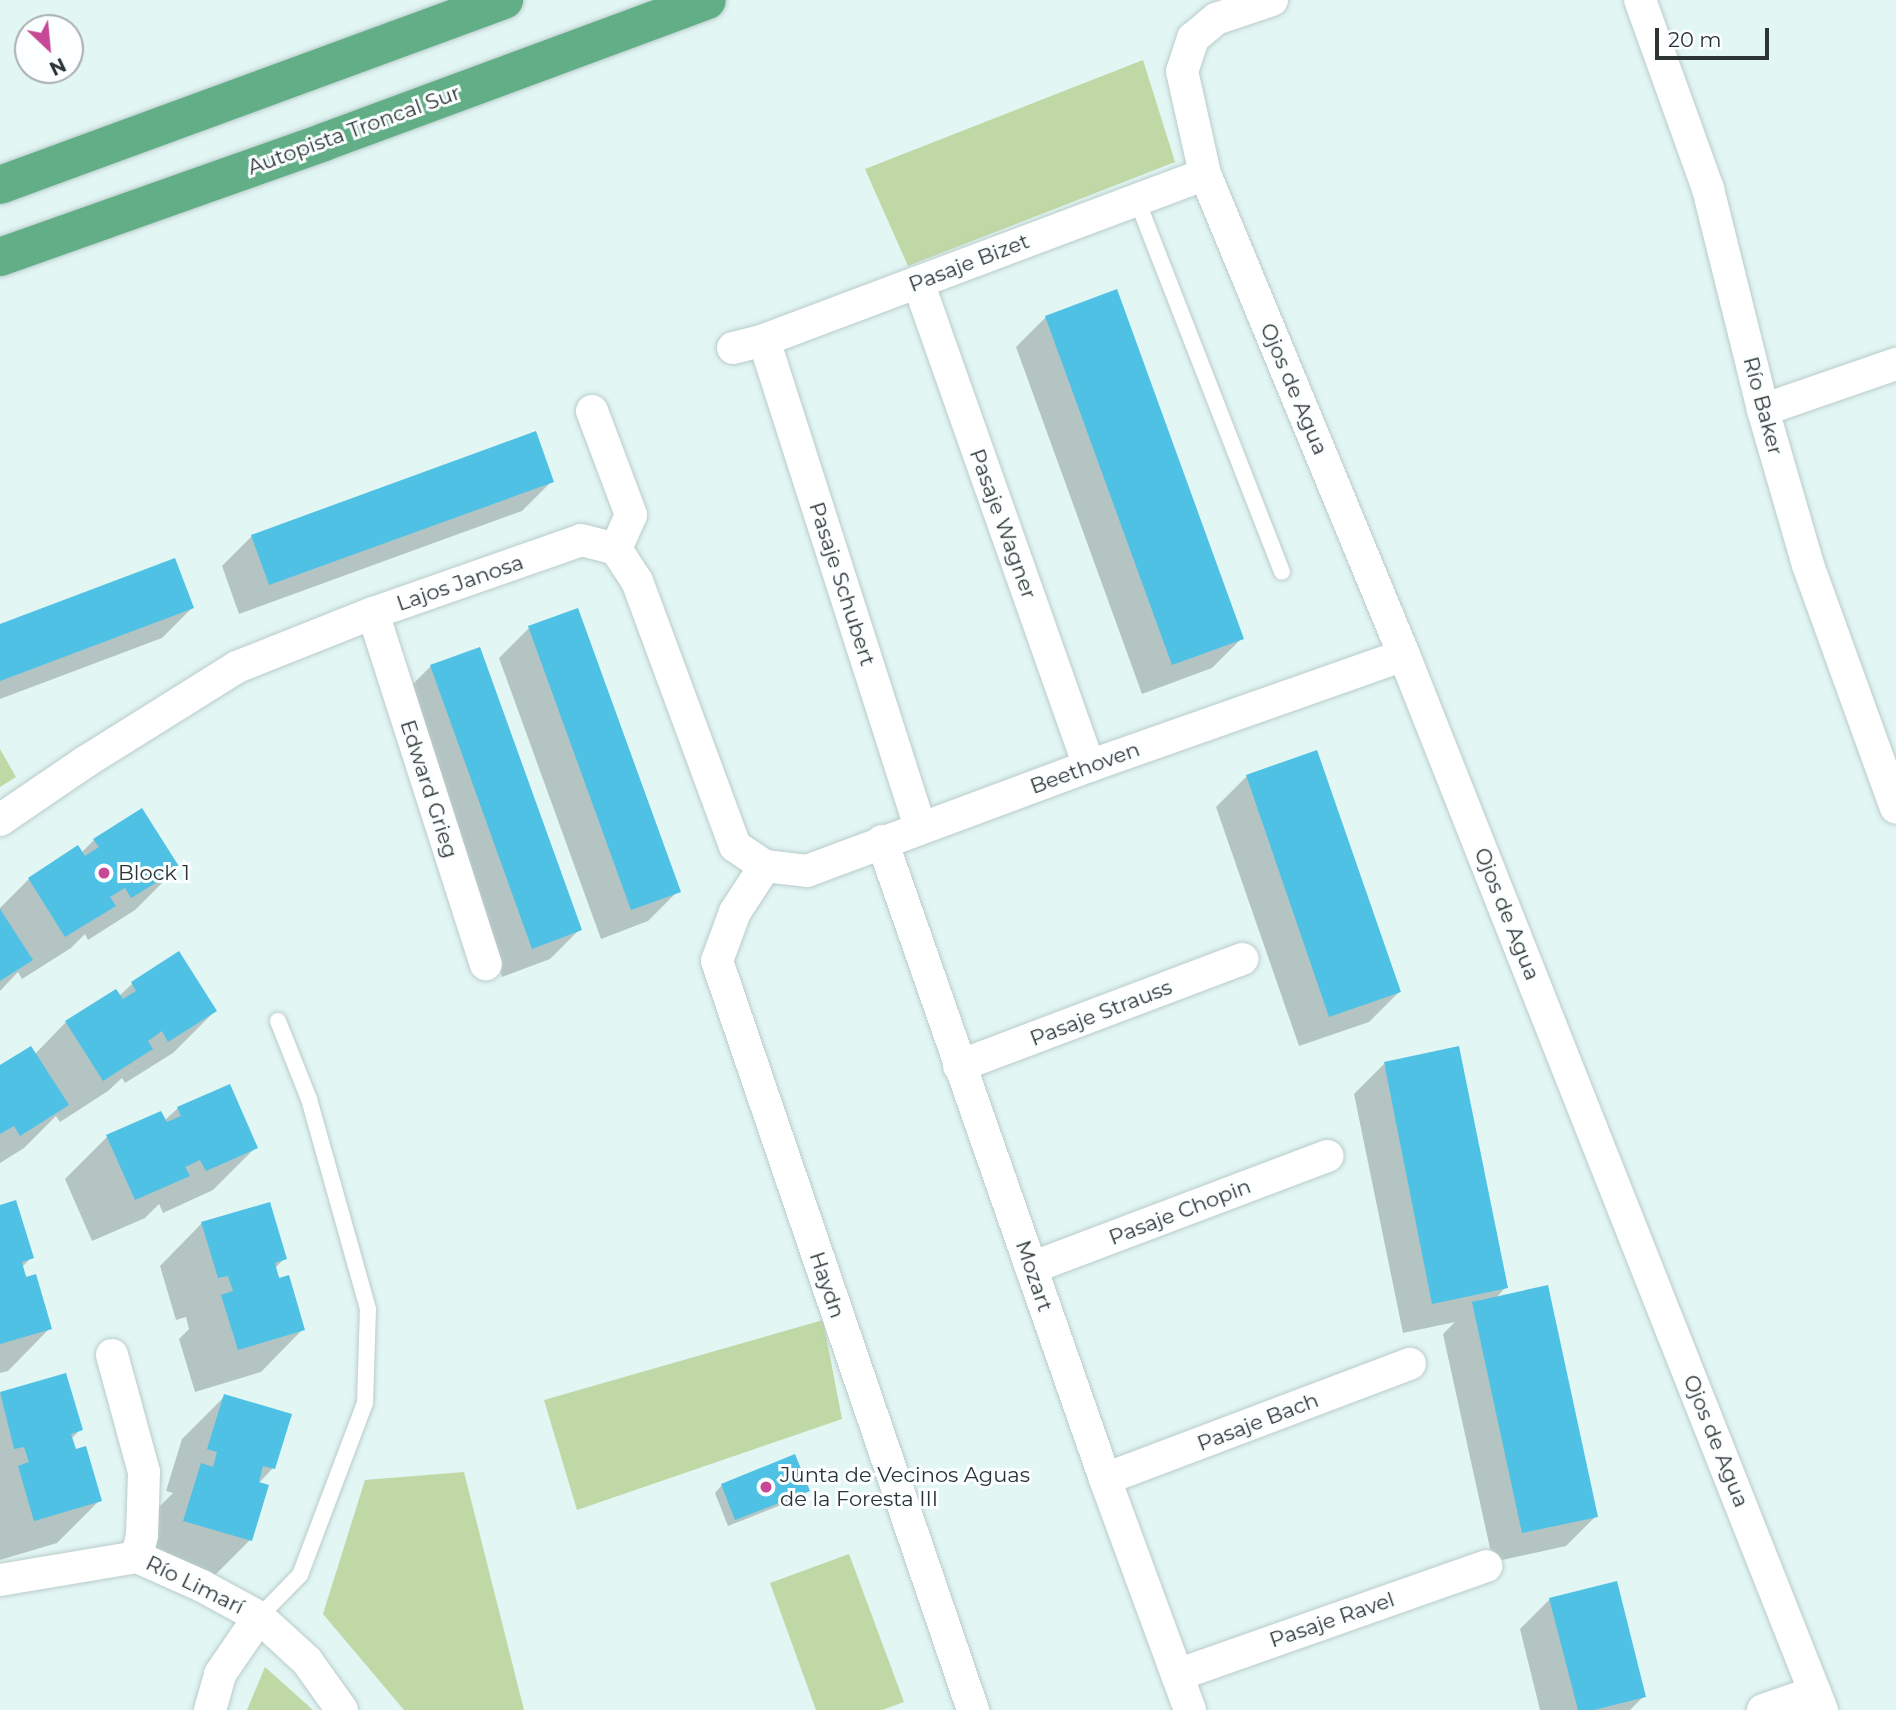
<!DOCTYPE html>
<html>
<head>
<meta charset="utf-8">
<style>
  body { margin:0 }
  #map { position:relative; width:1896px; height:1710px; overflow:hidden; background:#e2f6f4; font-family:Montserrat,sans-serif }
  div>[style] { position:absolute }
  .green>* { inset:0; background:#c0d8a5 }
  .shadow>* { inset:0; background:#0003 }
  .building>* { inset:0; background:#4ec1e5 }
  .roads { filter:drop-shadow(0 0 2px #b9ccca) drop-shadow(0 0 2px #b9ccca) }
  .service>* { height:16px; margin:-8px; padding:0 8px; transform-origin:8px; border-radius:8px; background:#fff }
  .minor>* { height:32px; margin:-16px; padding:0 16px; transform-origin:16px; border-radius:16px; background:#fff }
  .motorway>* { height:38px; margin:-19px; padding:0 19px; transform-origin:19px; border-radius:19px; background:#62af87 }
  .dots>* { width:19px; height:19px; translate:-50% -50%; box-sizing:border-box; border:4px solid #fbffff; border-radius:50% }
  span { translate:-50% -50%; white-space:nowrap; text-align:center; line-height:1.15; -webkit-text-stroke:6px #fbffff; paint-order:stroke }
  .street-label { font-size:21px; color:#2d3434 }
  .poi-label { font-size:21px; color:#2d3434 }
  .left { translate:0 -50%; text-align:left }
  .north { position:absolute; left:14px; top:14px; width:70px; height:70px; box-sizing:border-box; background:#fbffff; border:2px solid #a9aeae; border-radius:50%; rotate:154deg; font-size:19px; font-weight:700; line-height:28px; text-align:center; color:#2d3434 }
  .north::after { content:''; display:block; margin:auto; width:24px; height:32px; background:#c64896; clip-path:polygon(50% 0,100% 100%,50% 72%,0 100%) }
  .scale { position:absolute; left:1655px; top:28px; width:114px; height:32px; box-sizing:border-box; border:4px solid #2d3434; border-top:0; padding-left:9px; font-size:21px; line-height:24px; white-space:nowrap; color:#2d3434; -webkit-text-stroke:5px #fbffff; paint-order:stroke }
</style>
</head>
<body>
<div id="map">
  <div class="green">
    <i style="clip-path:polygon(1143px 60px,1175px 162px,908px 266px,865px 169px)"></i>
    <i style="clip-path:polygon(0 749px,16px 777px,0 787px)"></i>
    <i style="clip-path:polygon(823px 1320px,842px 1419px,577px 1510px,544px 1400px)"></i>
    <i style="clip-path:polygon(464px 1472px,524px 1710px,404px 1710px,323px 1614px,365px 1480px)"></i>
    <i style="clip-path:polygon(849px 1554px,904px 1702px,882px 1710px,816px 1710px,770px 1583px)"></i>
    <i style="clip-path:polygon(265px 1667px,313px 1710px,247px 1710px)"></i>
  </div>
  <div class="shadow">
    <i style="clip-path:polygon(1046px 317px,1242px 638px,1212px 668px,1142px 694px,1016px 347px)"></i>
    <i style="clip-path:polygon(552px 481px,522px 511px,239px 614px,222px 566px,252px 536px)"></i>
    <i style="clip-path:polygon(192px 608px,162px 638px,0 699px,0 626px)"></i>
    <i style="clip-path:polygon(529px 628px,678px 891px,648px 921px,601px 939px,499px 658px)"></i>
    <i style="clip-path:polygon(431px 666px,580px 929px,550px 959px,502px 977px,401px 696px)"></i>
    <i style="clip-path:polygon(1316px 752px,1399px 992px,1369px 1022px,1299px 1046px,1216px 807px,1246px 777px)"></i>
    <i style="clip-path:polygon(94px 840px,178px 867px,135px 910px,88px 940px,85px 934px,71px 948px,22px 979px,18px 972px,0 991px,0 908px,29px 879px,81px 853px)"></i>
    <i style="clip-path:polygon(179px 954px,215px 1011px,173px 1053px,125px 1083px,122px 1078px,108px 1091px,60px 1122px,56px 1116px,24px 1148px,0 1163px,0 1067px,34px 1055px,66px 1022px,119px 996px,132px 984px)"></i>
    <i style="clip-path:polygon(1384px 1064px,1506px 1287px,1495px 1299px,1596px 1516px,1566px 1546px,1493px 1562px,1443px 1334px,1455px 1322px,1403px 1333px,1354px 1094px)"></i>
    <i style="clip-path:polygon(178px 1108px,256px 1147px,213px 1190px,163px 1213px,159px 1204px,145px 1218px,92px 1241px,65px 1179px,107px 1137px,164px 1121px)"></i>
    <i style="clip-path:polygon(0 1207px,32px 1257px,22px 1267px,50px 1328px,8px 1371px,0 1373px)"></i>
    <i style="clip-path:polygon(202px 1223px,285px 1258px,275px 1268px,303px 1329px,261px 1372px,195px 1392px,179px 1339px,189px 1329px,186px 1317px,176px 1320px,160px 1266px)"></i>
    <i style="clip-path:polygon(65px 1375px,81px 1429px,71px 1439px,100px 1500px,57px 1543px,0 1560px,0 1394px)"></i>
    <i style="clip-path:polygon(225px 1396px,273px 1468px,258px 1484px,250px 1540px,207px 1583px,142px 1563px,158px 1508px,173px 1493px,166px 1491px,182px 1439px)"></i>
    <i style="clip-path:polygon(722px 1485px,808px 1490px,801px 1497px,728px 1526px,715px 1493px)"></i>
    <i style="clip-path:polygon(1550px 1599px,1644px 1696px,1630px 1710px,1540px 1710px,1520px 1629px)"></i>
  </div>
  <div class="building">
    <i style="clip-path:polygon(1117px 289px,1244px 639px,1172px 665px,1045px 316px)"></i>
    <i style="clip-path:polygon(536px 431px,554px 482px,269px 585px,251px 535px)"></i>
    <i style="clip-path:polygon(175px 558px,194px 608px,0 681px,0 624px)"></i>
    <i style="clip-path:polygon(578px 608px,681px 892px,631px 910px,528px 626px)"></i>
    <i style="clip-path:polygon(480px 647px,582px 930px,532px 949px,430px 665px)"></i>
    <i style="clip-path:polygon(1317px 750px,1401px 992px,1329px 1017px,1246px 775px)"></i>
    <i style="clip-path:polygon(142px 808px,180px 868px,131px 898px,125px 888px,110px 897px,116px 906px,65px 937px,28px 878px,78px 845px,85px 856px,99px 847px,93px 839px)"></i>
    <i style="clip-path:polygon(0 909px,33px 960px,0 981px)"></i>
    <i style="clip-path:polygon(179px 951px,217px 1011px,168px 1042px,162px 1031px,148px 1041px,153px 1049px,103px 1081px,65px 1021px,116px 989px,123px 999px,136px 991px,131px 982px)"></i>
    <i style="clip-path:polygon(31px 1046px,69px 1105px,20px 1136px,14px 1126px,0 1134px,0 1065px)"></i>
    <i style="clip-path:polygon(1459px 1046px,1508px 1288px,1432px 1304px,1384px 1062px)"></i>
    <i style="clip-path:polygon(230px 1084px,258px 1148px,206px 1171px,200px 1160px,185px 1167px,190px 1176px,135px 1200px,106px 1135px,161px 1111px,167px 1122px,181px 1116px,177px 1107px)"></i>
    <i style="clip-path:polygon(16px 1200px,34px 1258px,22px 1262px,26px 1277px,36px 1274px,52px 1329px,0 1344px,0 1205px)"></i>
    <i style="clip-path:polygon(270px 1202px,287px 1259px,275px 1263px,279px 1278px,289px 1275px,305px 1330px,238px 1350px,221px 1295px,233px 1291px,228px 1276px,218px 1278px,201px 1222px)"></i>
    <i style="clip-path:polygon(1548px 1285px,1598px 1517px,1522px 1533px,1472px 1302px)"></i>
    <i style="clip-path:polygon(66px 1373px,83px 1430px,71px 1434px,76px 1449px,86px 1446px,102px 1501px,34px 1521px,18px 1466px,29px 1462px,24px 1447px,14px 1449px,0 1392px)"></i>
    <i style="clip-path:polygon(224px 1394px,292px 1414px,275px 1469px,263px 1466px,259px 1482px,269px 1485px,252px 1541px,183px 1521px,201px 1463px,213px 1467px,217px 1452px,207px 1449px)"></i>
    <i style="clip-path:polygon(795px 1454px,810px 1491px,735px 1520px,721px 1484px)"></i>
    <i style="clip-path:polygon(1617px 1581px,1646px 1697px,1594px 1710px,1578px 1710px,1549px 1598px)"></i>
  </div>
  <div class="roads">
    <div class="service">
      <i style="left:1137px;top:200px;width:399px;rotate:68.7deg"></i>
      <i style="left:259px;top:1617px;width:59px;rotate:-45.7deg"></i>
      <i style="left:300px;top:1575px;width:184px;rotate:-69.3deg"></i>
      <i style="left:365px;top:1403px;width:94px;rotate:-88.2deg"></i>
      <i style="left:368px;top:1309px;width:218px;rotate:-105.7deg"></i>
      <i style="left:309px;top:1099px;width:84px;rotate:-111.7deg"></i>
    </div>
    <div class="minor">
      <i style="left:1272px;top:0;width:59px;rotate:161.3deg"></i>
      <i style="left:1216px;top:19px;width:30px;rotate:140deg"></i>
      <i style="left:1193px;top:38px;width:35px;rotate:108deg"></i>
      <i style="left:1182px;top:71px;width:106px;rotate:77.4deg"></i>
      <i style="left:1205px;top:174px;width:521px;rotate:67.52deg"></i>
      <i style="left:1404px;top:655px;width:1135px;rotate:68.39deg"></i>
      <i style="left:1640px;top:0;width:201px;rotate:70.2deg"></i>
      <i style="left:1708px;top:189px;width:228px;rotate:76deg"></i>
      <i style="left:1763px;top:410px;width:161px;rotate:73.8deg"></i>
      <i style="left:1808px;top:565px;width:258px;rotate:70.1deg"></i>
      <i style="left:918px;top:282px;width:513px;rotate:70.54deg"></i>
      <i style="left:764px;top:340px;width:511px;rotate:72.24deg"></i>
      <i style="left:733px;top:348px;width:32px;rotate:-14deg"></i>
      <i style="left:764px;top:340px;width:471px;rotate:-20.6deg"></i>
      <i style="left:1763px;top:410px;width:141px;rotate:-19.1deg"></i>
      <i style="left:592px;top:411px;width:111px;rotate:69.4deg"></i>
      <i style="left:631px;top:515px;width:37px;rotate:114deg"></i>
      <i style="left:373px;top:613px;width:369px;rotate:72.2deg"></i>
      <i style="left:0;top:820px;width:103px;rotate:-34.3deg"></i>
      <i style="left:85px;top:762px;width:179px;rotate:-32deg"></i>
      <i style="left:237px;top:667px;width:146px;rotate:-21.7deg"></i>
      <i style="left:373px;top:613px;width:220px;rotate:-19.3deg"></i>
      <i style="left:581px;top:540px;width:36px;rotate:14deg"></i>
      <i style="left:616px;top:549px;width:38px;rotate:57deg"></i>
      <i style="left:637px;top:581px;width:283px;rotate:69.7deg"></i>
      <i style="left:735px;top:846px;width:36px;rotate:34deg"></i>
      <i style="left:765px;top:866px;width:42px;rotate:6.8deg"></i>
      <i style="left:807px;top:871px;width:301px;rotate:-20.4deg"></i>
      <i style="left:1089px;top:766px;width:334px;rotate:-19.4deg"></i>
      <i style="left:882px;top:841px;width:676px;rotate:70.73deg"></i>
      <i style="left:1105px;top:1479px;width:246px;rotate:69.8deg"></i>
      <i style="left:765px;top:866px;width:55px;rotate:123.1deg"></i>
      <i style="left:735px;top:912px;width:52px;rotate:110.2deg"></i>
      <i style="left:717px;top:961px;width:792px;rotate:71.13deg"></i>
      <i style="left:959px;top:1066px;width:303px;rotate:-20.7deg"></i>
      <i style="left:1031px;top:1268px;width:317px;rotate:-20.7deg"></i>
      <i style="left:112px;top:1355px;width:121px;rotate:74.7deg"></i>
      <i style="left:144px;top:1472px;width:63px;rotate:91.8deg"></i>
      <i style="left:142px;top:1535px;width:23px;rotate:103deg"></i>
      <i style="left:1105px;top:1479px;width:326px;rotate:-20.7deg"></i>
      <i style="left:0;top:1580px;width:139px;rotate:-9.5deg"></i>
      <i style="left:137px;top:1557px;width:71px;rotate:24deg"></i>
      <i style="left:202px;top:1586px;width:65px;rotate:28.5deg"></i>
      <i style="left:259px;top:1617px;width:65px;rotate:42.5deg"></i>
      <i style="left:307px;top:1661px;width:60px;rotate:54.5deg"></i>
      <i style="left:1177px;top:1675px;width:328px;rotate:-19.4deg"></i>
      <i style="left:210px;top:1710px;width:37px;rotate:-74deg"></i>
      <i style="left:220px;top:1674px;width:69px;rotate:-55.6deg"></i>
      <i style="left:1763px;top:1710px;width:55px;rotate:-19.1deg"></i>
    </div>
    <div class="motorway">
      <i style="left:0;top:185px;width:537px;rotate:-20.16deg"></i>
      <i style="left:0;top:257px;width:344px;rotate:-19.5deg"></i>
      <i style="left:324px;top:142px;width:408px;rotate:-20.3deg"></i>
    </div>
  </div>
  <div class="dots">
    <i style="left:104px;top:873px;background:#c64896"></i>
    <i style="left:766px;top:1487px;background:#c64896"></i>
  </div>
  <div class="street-label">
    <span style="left:354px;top:130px;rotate:-20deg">Autopista Troncal Sur</span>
    <span style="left:969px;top:263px;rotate:-21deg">Pasaje Bizet</span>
    <span style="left:1294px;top:389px;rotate:67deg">Ojos de Agua</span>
    <span style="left:1763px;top:406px;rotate:75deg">Río Baker</span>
    <span style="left:1003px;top:524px;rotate:70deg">Pasaje Wagner</span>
    <span style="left:460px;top:583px;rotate:-19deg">Lajos Janosa</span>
    <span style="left:842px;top:584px;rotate:72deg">Pasaje Schubert</span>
    <span style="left:1085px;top:768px;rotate:-20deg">Beethoven</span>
    <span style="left:429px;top:789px;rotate:72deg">Edward Grieg</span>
    <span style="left:1507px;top:914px;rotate:68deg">Ojos de Agua</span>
    <span style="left:1101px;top:1013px;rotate:-21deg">Pasaje Strauss</span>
    <span style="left:1180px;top:1212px;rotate:-21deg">Pasaje Chopin</span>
    <span style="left:1034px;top:1276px;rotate:71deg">Mozart</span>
    <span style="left:827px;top:1285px;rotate:71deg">Haydn</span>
    <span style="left:1258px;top:1422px;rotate:-21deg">Pasaje Bach</span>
    <span style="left:1716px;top:1441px;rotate:68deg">Ojos de Agua</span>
    <span style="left:195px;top:1585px;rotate:26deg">Río Limarí</span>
    <span style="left:1332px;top:1620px;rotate:-19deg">Pasaje Ravel</span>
  </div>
  <div class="poi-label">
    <span class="left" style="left:118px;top:873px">Block 1</span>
    <span class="left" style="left:780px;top:1487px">Junta de Vecinos Aguas<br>de la Foresta III</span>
  </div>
  <div class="north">N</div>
  <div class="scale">20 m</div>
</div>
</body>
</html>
